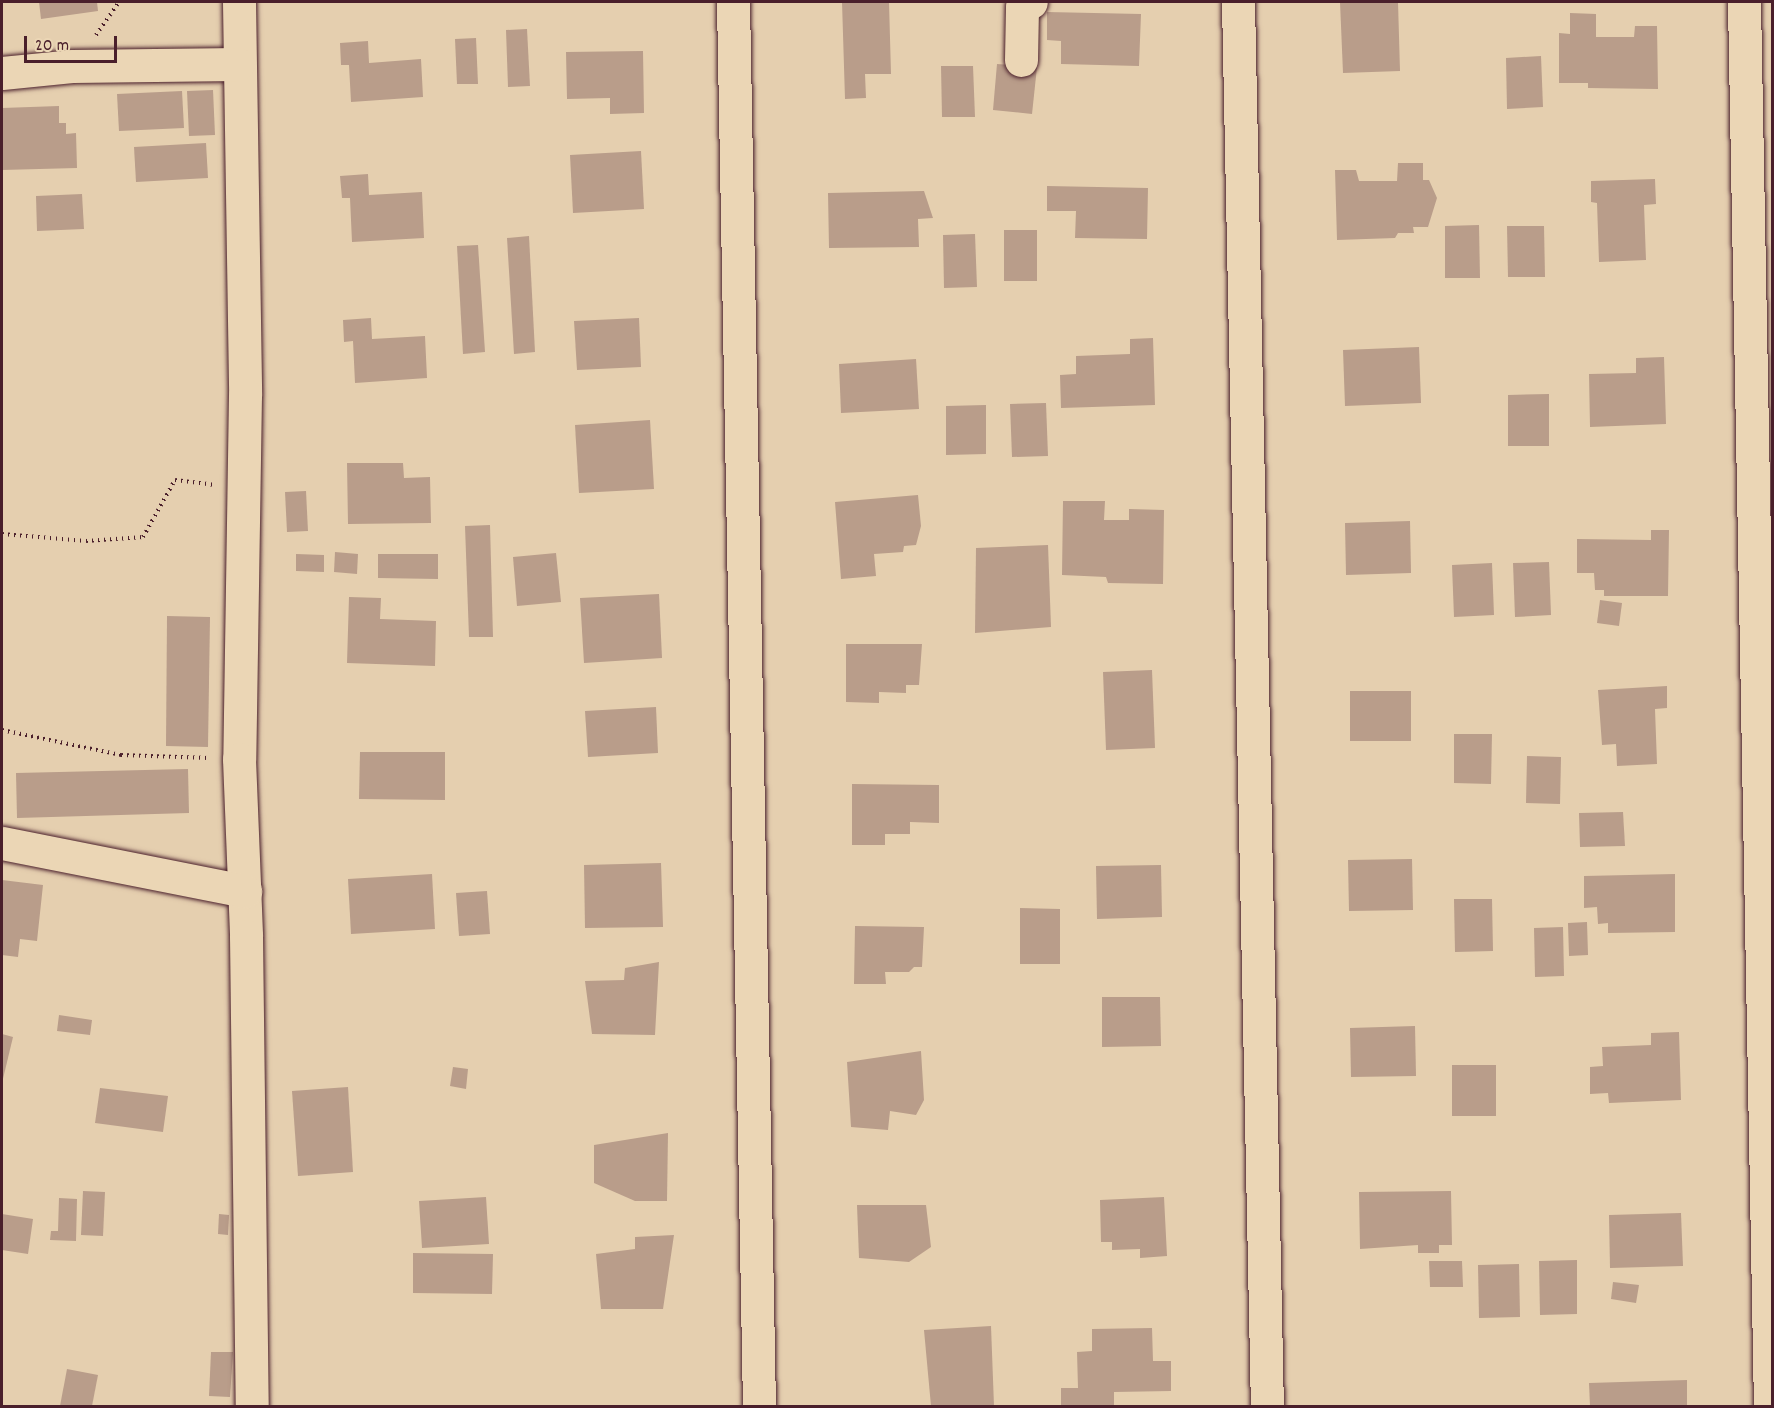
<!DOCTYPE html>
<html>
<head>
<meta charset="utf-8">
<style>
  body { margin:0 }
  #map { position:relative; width:1774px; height:1408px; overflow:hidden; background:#e5cfaf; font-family:Dekko,sans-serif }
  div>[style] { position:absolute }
  .building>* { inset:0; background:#b99d8a }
  .path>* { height:4px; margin-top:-2px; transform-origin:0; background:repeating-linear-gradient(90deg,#4a1f2b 0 1.5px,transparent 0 6px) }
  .roads { filter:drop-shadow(0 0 2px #4a1f2b) drop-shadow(0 0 2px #4a1f2b) }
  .minor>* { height:33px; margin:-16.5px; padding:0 16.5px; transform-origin:16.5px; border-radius:16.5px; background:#ebd6b5 }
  span { translate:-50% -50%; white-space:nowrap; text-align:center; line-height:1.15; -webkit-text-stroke:6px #ebd6b5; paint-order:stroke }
  .frame { position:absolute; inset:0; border:3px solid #4a1f2b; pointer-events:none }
  .scale { position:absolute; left:24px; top:36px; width:93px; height:27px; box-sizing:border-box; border:3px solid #4a1f2b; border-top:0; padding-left:8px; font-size:18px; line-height:21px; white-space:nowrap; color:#4a1f2b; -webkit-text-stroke:4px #ebd6b5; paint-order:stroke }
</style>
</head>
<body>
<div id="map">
  <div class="building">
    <i style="clip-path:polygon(39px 2px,97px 2px,98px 11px,41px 19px)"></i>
    <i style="clip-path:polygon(842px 2px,889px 2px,891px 74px,865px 74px,866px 98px,845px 99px)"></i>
    <i style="clip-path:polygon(1340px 2px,1398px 2px,1400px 71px,1343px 73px)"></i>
    <i style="clip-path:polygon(1047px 12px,1141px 14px,1139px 66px,1061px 64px,1061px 41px,1047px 40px)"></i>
    <i style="clip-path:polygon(1570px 13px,1596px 14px,1596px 37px,1634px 37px,1635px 26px,1657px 26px,1658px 89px,1588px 88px,1588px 83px,1559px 83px,1559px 33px,1570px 34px)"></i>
    <i style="clip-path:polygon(527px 29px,530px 86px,508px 87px,506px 30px)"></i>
    <i style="clip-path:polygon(476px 38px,478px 84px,457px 84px,455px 39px)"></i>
    <i style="clip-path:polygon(368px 41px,369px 63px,421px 59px,423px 97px,351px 102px,349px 65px,341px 65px,340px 43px)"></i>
    <i style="clip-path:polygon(643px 51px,644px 113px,610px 114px,610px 98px,567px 99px,566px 52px)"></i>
    <i style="clip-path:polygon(1541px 56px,1543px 107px,1507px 109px,1506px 58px)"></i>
    <i style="clip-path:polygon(997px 64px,1037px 67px,1032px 114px,993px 110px)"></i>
    <i style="clip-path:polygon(941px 66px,973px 66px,975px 117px,942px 117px)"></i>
    <i style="clip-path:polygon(213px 90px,215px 135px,189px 136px,187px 91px)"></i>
    <i style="clip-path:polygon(182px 91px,184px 128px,119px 131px,117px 94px)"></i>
    <i style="clip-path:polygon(59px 106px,59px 123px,66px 123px,66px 134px,76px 133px,77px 168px,2px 170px,2px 108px)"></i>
    <i style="clip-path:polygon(206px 143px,208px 178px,136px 182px,134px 147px)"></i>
    <i style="clip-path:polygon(641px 151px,644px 209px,573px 213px,570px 155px)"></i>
    <i style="clip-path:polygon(1398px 163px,1423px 163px,1423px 180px,1429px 180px,1437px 198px,1428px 227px,1413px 227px,1414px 233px,1398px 233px,1395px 238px,1337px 240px,1335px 170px,1356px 170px,1359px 181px,1397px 181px)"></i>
    <i style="clip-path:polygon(368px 174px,369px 195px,422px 192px,424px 238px,352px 242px,350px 198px,342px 198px,340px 176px)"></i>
    <i style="clip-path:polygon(1655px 179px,1656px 204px,1644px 205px,1646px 260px,1599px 262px,1597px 203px,1591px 202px,1591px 181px)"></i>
    <i style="clip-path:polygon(1047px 186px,1148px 188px,1147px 239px,1075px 238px,1076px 211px,1047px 211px)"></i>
    <i style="clip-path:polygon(924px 191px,933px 218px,918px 219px,919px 247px,829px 248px,828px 193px)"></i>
    <i style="clip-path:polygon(82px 194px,84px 229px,37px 231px,36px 196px)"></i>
    <i style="clip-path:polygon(1479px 225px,1480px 278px,1445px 278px,1445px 226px)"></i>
    <i style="clip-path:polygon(1507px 226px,1544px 226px,1545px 277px,1508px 277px)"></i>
    <i style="clip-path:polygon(1004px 230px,1037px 230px,1037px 281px,1004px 281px)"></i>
    <i style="clip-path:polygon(975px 234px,977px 287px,944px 288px,943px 235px)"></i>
    <i style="clip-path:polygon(529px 236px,535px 352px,514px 354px,507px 238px)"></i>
    <i style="clip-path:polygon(478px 245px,485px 352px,463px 354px,457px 246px)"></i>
    <i style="clip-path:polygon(371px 318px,372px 339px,425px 336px,427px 378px,355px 383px,353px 341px,344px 342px,343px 320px)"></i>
    <i style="clip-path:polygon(639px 318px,641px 367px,577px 370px,574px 321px)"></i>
    <i style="clip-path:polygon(1153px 338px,1155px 405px,1061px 408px,1060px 375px,1076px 374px,1076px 356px,1130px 354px,1130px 339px)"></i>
    <i style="clip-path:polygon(1419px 347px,1421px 403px,1345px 406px,1343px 350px)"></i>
    <i style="clip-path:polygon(1664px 357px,1666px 424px,1590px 427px,1589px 374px,1636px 373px,1636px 358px)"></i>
    <i style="clip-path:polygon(916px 359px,919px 409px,841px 413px,839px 364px)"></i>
    <i style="clip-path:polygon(1549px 394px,1549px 446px,1508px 446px,1508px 395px)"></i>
    <i style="clip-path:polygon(1046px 403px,1048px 456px,1012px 457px,1010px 404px)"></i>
    <i style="clip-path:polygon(986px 405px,986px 454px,946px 455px,946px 406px)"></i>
    <i style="clip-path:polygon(650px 420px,654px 489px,579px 493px,575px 425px)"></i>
    <i style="clip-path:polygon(347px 463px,403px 463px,404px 478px,430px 477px,431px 523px,348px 524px)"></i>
    <i style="clip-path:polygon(306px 491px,308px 531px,287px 532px,285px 492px)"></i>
    <i style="clip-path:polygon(918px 495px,921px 526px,916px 545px,904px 546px,903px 552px,874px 554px,876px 576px,841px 579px,835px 502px)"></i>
    <i style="clip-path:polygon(1063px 501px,1105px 501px,1104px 520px,1129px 520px,1129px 509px,1164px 510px,1163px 584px,1108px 583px,1106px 577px,1062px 575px)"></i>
    <i style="clip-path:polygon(1410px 521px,1411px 573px,1346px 575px,1345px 523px)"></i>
    <i style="clip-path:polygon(490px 525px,493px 637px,469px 637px,465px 526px)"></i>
    <i style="clip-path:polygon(1651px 530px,1669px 530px,1668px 596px,1604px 596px,1604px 590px,1595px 590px,1594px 573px,1577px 573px,1577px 539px,1651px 540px)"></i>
    <i style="clip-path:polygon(1048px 545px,1051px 627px,975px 633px,976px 548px)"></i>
    <i style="clip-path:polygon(335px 552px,358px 554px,357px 574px,334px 572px)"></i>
    <i style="clip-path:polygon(556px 553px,561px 602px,517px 606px,513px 557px)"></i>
    <i style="clip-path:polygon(296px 554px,324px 555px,324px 572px,296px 571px)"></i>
    <i style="clip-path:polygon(378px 554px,438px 554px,438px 579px,378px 578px)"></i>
    <i style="clip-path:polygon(1549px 562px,1551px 615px,1515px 617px,1513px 563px)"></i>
    <i style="clip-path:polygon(1492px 563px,1494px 615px,1454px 617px,1452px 565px)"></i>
    <i style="clip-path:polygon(659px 594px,662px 658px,584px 663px,580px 598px)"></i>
    <i style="clip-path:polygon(349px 597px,381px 598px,380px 619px,436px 621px,435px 666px,347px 663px)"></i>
    <i style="clip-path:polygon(1600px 600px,1622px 603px,1619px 626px,1597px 623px)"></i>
    <i style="clip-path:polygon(167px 616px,210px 617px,208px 747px,166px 746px)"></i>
    <i style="clip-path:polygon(846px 644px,922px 644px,919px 685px,906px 685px,906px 693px,879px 692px,879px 703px,846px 702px)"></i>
    <i style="clip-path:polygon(1152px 670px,1155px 748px,1106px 750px,1103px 672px)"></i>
    <i style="clip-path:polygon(1667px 686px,1667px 708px,1655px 709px,1657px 764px,1617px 766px,1616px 744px,1602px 745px,1598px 690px)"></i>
    <i style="clip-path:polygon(1350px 691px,1411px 691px,1411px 741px,1350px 741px)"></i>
    <i style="clip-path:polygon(656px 707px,658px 753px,588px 757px,585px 711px)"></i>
    <i style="clip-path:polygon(1454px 734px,1492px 734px,1491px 784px,1454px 783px)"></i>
    <i style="clip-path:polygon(360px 752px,445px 752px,445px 800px,359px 799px)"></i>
    <i style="clip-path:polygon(1527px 756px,1561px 757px,1560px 804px,1526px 803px)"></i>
    <i style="clip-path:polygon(188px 769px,189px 813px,17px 818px,16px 773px)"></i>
    <i style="clip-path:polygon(852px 784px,939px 785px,939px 823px,910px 822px,910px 834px,885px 834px,885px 845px,852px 845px)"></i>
    <i style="clip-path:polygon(1623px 812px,1625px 846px,1580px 847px,1579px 813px)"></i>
    <i style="clip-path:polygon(1412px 859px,1413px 910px,1349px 911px,1348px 860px)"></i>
    <i style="clip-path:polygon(661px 863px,663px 927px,585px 928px,584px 865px)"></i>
    <i style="clip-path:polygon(1161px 865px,1162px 917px,1097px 919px,1096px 866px)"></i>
    <i style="clip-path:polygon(432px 874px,435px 929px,351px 934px,348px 879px)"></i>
    <i style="clip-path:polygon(1675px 874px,1675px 932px,1608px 933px,1608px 923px,1598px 924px,1597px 907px,1584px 908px,1584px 876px)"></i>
    <i style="clip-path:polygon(2px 880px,43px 885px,37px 941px,20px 939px,18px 957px,2px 955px)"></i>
    <i style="clip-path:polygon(487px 891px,490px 934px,459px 936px,456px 893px)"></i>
    <i style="clip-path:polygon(1454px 899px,1492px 899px,1493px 951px,1455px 952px)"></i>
    <i style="clip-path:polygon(1020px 908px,1060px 909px,1060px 964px,1020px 964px)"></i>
    <i style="clip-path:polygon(1587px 922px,1588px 955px,1569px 956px,1568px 923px)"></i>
    <i style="clip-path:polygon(855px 926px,924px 927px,922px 967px,914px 967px,909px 972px,885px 972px,886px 984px,854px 984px)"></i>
    <i style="clip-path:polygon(1563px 927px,1564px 976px,1535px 977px,1534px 928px)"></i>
    <i style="clip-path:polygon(659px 962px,655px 1035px,592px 1034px,585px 981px,624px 980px,625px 968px)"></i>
    <i style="clip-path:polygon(1102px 997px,1160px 997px,1161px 1046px,1102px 1047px)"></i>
    <i style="clip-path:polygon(59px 1015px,92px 1020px,90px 1035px,57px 1031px)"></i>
    <i style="clip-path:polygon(1415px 1026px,1416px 1076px,1351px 1077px,1350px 1028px)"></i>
    <i style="clip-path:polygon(1679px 1032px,1681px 1100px,1609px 1103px,1608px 1093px,1590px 1094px,1590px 1067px,1603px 1066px,1602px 1047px,1651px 1045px,1651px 1033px)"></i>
    <i style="clip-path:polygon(2px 1034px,13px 1037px,2px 1083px)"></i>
    <i style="clip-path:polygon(921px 1051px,924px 1100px,916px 1115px,890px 1111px,888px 1130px,851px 1127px,847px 1062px)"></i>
    <i style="clip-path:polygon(1452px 1065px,1496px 1065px,1496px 1116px,1452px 1116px)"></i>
    <i style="clip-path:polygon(453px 1067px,468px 1069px,466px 1089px,450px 1086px)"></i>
    <i style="clip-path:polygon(348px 1087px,353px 1172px,298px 1176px,292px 1091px)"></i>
    <i style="clip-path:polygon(100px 1088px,168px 1096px,163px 1132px,95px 1123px)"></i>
    <i style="clip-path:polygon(668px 1133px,667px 1201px,635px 1201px,594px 1183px,594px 1145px)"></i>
    <i style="clip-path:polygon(83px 1191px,105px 1192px,103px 1236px,81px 1235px)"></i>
    <i style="clip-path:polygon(1451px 1191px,1452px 1245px,1439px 1245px,1439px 1253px,1418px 1253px,1418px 1245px,1360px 1249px,1359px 1192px)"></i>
    <i style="clip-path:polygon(486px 1197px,489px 1244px,422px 1248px,419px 1201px)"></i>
    <i style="clip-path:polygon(1164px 1197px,1167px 1256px,1140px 1258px,1140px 1249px,1112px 1250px,1112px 1242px,1101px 1242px,1100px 1200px)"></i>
    <i style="clip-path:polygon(59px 1198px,77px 1199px,76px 1241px,50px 1240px,51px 1231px,58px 1231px)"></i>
    <i style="clip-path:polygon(857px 1205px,926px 1205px,931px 1247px,909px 1262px,859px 1258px)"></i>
    <i style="clip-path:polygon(1681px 1213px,1683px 1266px,1610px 1268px,1609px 1215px)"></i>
    <i style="clip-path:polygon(2px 1214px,33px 1219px,28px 1254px,2px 1250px)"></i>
    <i style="clip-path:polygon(219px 1214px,229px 1215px,228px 1235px,218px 1234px)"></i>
    <i style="clip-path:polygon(674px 1235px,663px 1309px,601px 1309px,596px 1254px,635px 1249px,635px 1237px)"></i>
    <i style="clip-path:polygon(413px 1253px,493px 1254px,492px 1294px,413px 1293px)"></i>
    <i style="clip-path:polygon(1577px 1260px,1577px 1314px,1540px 1315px,1539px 1261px)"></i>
    <i style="clip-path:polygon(1429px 1261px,1462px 1261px,1463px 1287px,1430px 1287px)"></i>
    <i style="clip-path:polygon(1519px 1264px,1520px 1317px,1479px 1318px,1478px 1265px)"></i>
    <i style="clip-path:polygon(1613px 1282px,1639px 1285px,1636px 1303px,1611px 1299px)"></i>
    <i style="clip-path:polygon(991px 1326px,994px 1406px,931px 1406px,924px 1330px)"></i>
    <i style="clip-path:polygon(1152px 1328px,1153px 1361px,1171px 1361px,1171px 1391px,1114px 1392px,1114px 1406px,1061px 1406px,1061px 1388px,1078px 1388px,1077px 1352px,1092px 1351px,1092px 1329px)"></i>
    <i style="clip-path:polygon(211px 1352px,233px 1352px,230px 1397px,209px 1396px)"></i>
    <i style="clip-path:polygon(67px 1369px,98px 1375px,92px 1406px,60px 1406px)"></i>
    <i style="clip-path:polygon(1687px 1380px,1687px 1406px,1590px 1406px,1589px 1383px)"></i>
  </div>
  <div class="path">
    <i style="left:96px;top:35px;width:40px;rotate:-55.1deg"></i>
    <i style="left:2px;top:534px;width:84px;rotate:4.8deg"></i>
    <i style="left:86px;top:541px;width:57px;rotate:-4deg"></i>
    <i style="left:143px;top:537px;width:65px;rotate:-60.7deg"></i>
    <i style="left:175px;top:480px;width:39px;rotate:7deg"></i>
    <i style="left:2px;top:730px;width:122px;rotate:11.9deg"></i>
    <i style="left:121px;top:755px;width:87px;rotate:2deg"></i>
  </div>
  <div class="roads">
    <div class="minor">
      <i style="left:239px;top:2px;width:393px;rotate:89.1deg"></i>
      <i style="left:245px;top:395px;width:364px;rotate:90.9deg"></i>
      <i style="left:239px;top:759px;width:177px;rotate:87.7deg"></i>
      <i style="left:246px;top:936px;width:470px;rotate:89.3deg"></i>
      <i style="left:733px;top:2px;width:1404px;rotate:88.94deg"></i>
      <i style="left:1238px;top:2px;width:1404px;rotate:88.82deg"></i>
      <i style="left:1744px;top:2px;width:1404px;rotate:88.94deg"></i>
      <i style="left:1021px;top:60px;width:53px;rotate:-88.9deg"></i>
      <i style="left:1022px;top:7px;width:10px;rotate:-29deg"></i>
      <i style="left:2px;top:73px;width:70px;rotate:-5.7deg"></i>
      <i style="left:72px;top:66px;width:166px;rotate:-0.7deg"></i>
      <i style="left:2px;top:843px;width:248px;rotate:11.2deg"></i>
    </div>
  </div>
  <div class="frame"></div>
  <div class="scale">20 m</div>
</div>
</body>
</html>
